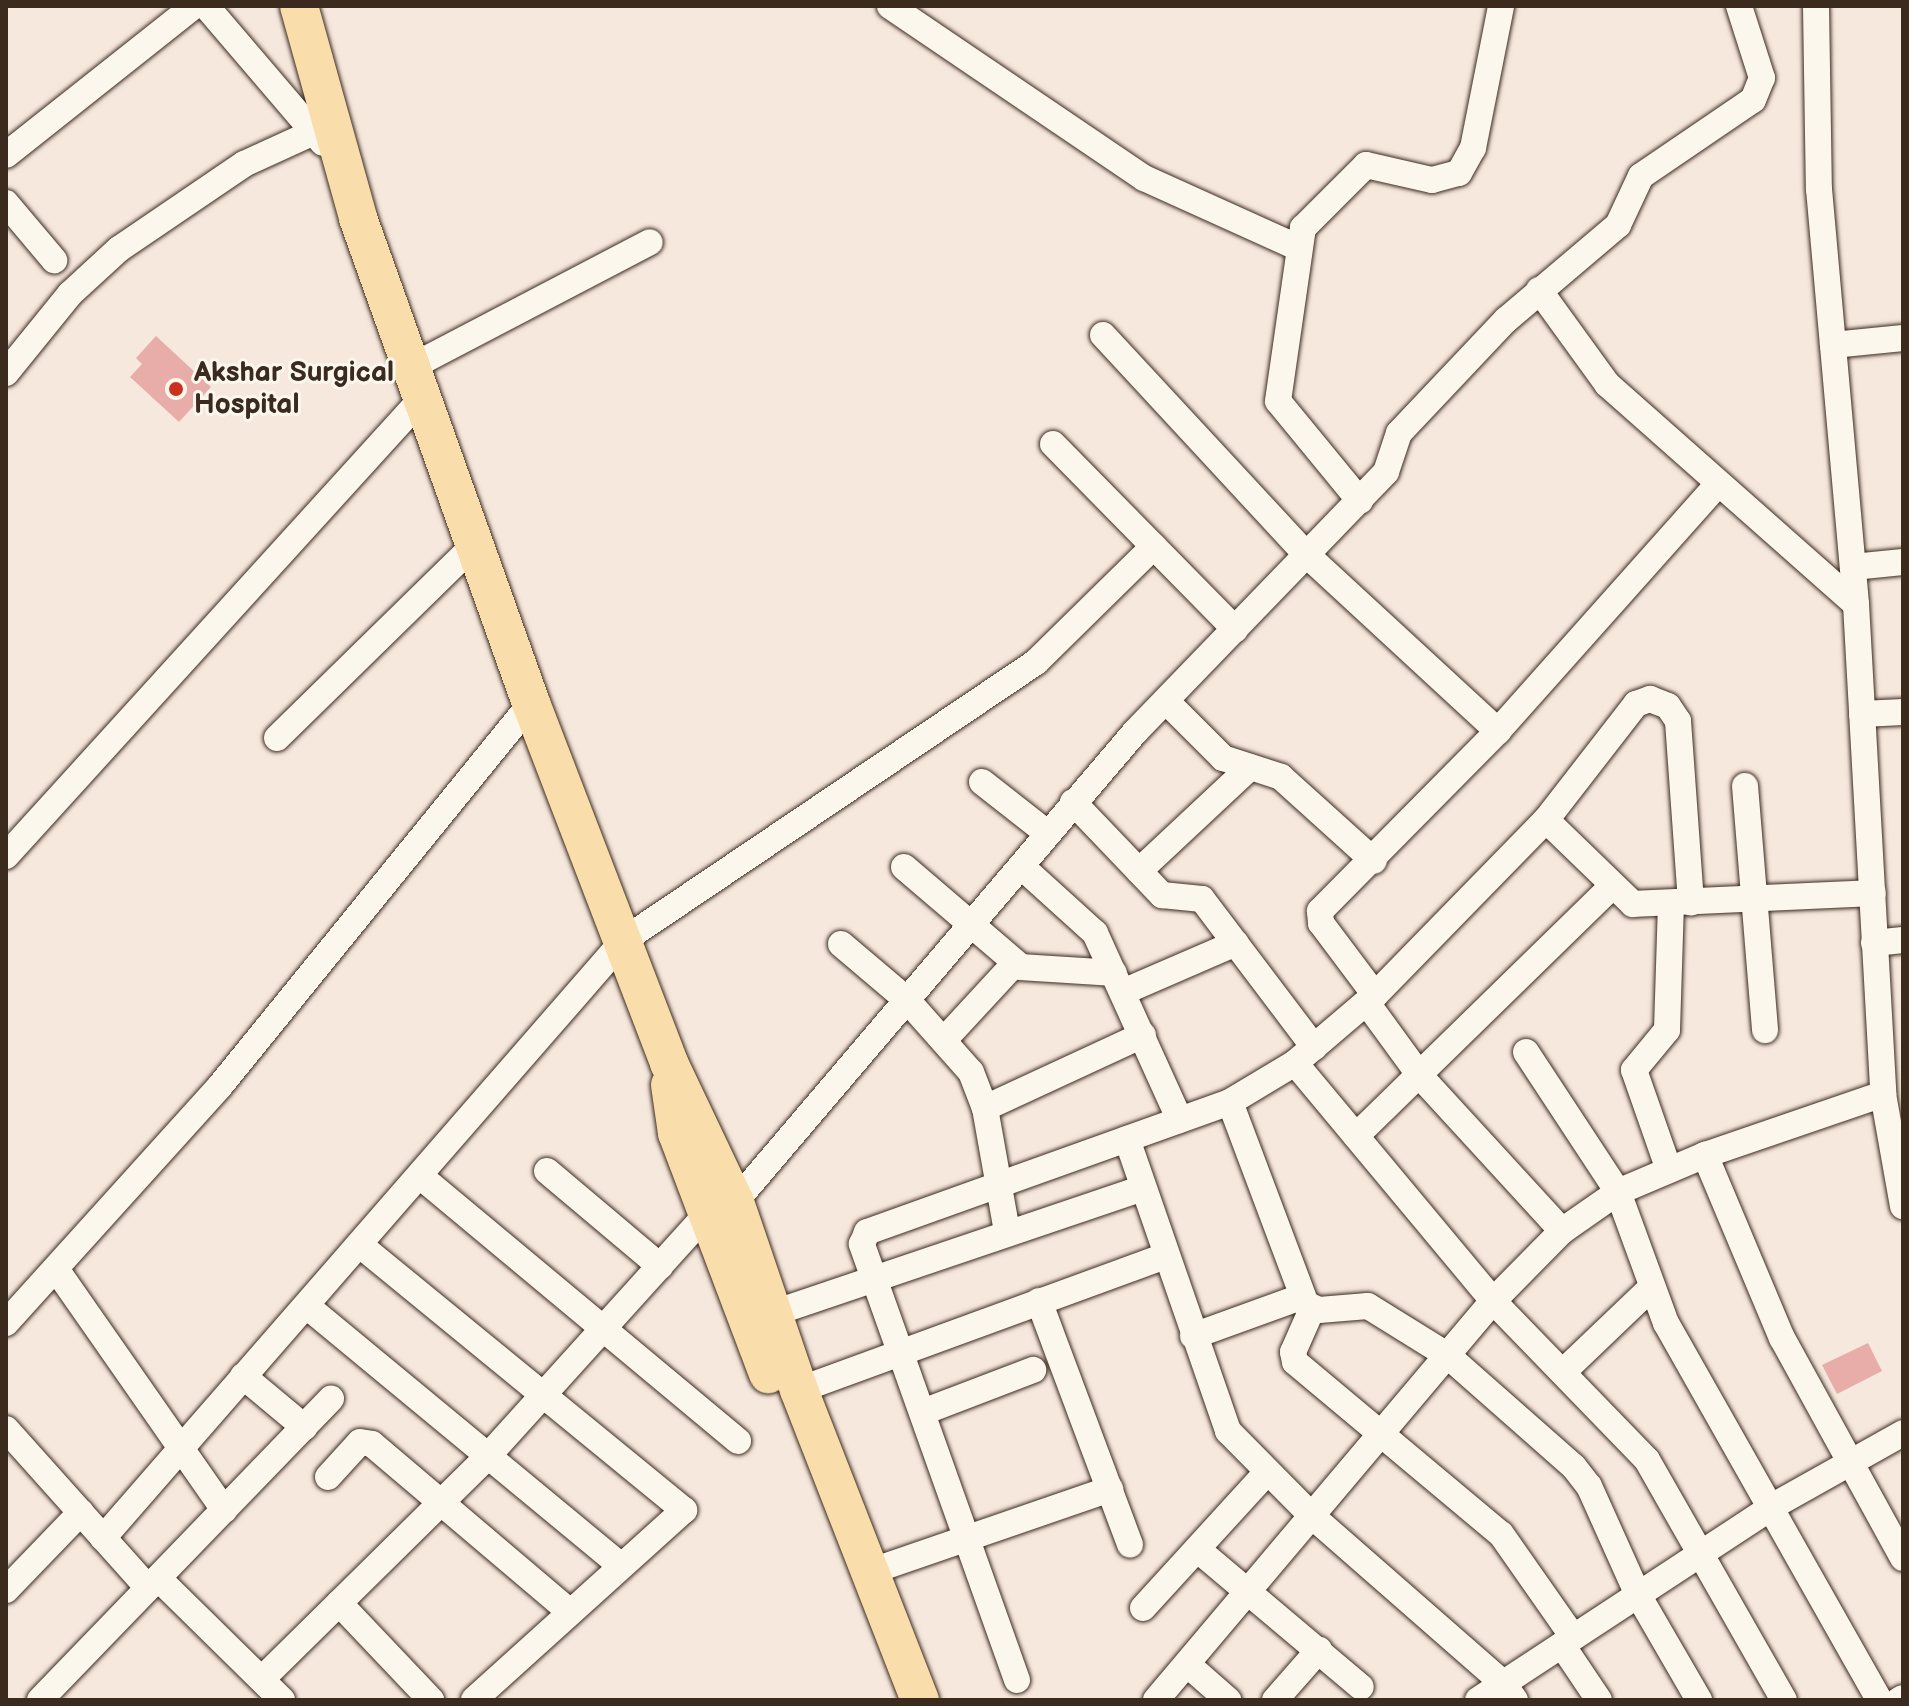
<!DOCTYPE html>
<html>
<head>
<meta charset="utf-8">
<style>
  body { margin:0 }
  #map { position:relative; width:1909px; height:1706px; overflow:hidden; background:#f7e8de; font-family:"Balsamiq Sans",sans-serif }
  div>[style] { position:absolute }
  .building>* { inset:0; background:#e8ada8 }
  .roads { filter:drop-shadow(0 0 2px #3b2a1e) drop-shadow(0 0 2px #3b2a1e) }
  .minor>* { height:26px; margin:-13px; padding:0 13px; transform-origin:13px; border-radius:13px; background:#fbf7ec }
  .highway>* { height:38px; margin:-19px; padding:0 19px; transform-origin:19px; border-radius:19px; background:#f9deab }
  .dots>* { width:22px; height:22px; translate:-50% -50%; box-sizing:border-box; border:4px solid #fbf7ec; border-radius:50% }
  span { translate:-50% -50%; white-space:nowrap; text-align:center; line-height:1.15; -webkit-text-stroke:6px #fbf7ec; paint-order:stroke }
  .poi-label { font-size:28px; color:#3b2a1e; font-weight:700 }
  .left { translate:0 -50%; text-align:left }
  .frame { position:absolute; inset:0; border:8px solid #3b2a1e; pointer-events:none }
</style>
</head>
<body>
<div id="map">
  <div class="building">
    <i style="clip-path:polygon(156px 336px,211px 387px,179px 422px,130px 377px,142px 364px,136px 358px)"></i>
    <i style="clip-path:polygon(1868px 1343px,1882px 1371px,1837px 1394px,1822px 1365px)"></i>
  </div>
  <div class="roads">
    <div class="minor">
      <i style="left:206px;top:6px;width:180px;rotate:49.5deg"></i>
      <i style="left:890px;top:6px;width:307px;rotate:34.1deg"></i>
      <i style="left:1144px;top:178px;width:170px;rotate:24.3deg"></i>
      <i style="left:1816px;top:6px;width:183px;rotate:89.1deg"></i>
      <i style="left:1819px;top:189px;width:417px;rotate:84.9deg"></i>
      <i style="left:1856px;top:604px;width:491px;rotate:86.8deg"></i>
      <i style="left:1883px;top:1094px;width:114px;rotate:79.9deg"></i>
      <i style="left:6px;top:155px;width:240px;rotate:-38.4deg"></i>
      <i style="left:6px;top:203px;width:75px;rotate:49.9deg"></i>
      <i style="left:1539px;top:290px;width:116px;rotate:54.1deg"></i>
      <i style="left:1607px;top:384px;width:332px;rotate:41.5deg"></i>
      <i style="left:1103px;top:335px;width:300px;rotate:47.2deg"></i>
      <i style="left:1307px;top:555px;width:260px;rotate:42.7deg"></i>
      <i style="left:1833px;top:345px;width:70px;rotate:-5.7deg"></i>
      <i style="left:413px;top:366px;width:267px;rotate:-27.6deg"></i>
      <i style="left:6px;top:373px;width:102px;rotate:-51deg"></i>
      <i style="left:70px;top:294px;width:67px;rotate:-42.6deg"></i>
      <i style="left:119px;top:249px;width:151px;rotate:-34.2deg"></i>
      <i style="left:244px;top:164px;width:77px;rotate:-24.6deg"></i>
      <i style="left:1053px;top:444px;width:260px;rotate:45.5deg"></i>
      <i style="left:1360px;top:501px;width:129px;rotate:-129.4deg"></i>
      <i style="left:1278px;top:401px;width:175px;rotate:-81.8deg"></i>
      <i style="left:1303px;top:228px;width:89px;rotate:-45deg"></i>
      <i style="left:1366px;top:165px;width:68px;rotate:12.8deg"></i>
      <i style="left:1432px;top:180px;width:28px;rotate:-15deg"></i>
      <i style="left:1459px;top:173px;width:29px;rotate:-61deg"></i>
      <i style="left:1473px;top:148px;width:145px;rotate:-78.8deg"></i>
      <i style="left:1853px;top:567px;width:50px;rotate:-5.7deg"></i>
      <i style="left:1166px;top:701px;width:81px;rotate:45deg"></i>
      <i style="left:1223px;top:758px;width:61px;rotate:18.1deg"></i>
      <i style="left:1281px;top:777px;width:125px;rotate:42.1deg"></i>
      <i style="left:1862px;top:714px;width:41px;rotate:-2.8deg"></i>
      <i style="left:277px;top:738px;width:277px;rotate:-44.4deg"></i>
      <i style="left:982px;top:782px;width:83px;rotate:38.1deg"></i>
      <i style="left:1745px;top:786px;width:245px;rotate:85.3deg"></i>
      <i style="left:1073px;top:802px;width:129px;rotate:46.3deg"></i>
      <i style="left:1162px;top:895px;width:40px;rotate:5.7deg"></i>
      <i style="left:1202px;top:899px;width:186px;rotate:52.9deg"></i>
      <i style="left:1546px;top:820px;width:121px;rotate:44deg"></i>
      <i style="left:1633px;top:904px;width:240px;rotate:-2.6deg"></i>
      <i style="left:6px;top:856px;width:622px;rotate:-47.74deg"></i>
      <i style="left:1021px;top:866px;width:100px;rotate:42.2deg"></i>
      <i style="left:1095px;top:933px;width:205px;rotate:65.6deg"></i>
      <i style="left:904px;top:867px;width:154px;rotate:40.5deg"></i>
      <i style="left:1021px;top:967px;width:93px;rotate:3.7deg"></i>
      <i style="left:1139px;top:871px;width:152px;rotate:-43.1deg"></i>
      <i style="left:1874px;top:943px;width:29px;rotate:-6deg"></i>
      <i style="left:841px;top:944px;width:87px;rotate:40.3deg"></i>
      <i style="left:907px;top:1000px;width:96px;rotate:48.4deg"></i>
      <i style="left:971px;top:1072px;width:39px;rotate:69deg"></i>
      <i style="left:985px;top:1108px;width:126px;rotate:79.9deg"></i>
      <i style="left:1123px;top:992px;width:123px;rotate:-23.4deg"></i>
      <i style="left:1375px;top:995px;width:90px;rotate:-126.9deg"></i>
      <i style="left:1321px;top:923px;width:12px;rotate:-95deg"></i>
      <i style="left:1320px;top:911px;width:253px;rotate:-45.3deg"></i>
      <i style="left:1498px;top:731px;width:331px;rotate:-48.3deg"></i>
      <i style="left:1367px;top:1003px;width:92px;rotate:53.9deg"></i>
      <i style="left:1421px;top:1077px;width:209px;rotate:47.5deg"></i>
      <i style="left:944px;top:1040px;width:105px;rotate:-47.3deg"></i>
      <i style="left:1526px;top:1052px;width:168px;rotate:56.7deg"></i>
      <i style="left:1618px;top:1192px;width:140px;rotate:69.9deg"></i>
      <i style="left:1666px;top:1323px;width:433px;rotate:60.5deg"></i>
      <i style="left:1295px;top:1063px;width:310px;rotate:50.2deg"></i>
      <i style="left:1493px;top:1301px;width:221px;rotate:45.9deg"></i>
      <i style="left:1647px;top:1460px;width:276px;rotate:60.3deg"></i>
      <i style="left:1230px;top:1102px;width:216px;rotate:69.4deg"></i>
      <i style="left:1306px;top:1304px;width:14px;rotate:25deg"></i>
      <i style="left:1319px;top:1310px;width:49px;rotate:-4.7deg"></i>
      <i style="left:1368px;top:1306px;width:93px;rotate:31.8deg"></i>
      <i style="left:1447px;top:1355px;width:169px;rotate:41.4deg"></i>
      <i style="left:1574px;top:1467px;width:24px;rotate:52deg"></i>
      <i style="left:1589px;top:1486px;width:117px;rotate:65.8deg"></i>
      <i style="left:1637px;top:1593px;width:124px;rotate:59.9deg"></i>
      <i style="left:985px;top:1108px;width:174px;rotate:-24.8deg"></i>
      <i style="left:1356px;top:1136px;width:358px;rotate:-44.3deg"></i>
      <i style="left:1127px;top:1139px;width:309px;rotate:70.9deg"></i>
      <i style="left:1228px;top:1431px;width:120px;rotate:45.3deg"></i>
      <i style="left:1312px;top:1516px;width:254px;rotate:41.2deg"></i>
      <i style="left:1503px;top:1683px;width:21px;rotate:55deg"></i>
      <i style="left:1705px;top:1155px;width:199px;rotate:67.2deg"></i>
      <i style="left:1782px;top:1338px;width:251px;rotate:61.2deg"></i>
      <i style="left:1669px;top:1170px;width:106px;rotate:-109.3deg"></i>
      <i style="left:1634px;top:1070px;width:52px;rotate:-50.5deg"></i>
      <i style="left:1667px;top:1030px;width:126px;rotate:-88.2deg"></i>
      <i style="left:547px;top:1171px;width:148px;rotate:40.1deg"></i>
      <i style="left:420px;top:1176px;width:414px;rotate:39.8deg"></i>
      <i style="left:735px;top:1202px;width:617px;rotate:-49.6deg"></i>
      <i style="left:1135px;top:732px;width:361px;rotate:-46deg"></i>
      <i style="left:1386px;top:472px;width:41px;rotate:-71.6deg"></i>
      <i style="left:1399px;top:433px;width:156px;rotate:-46.6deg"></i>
      <i style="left:1506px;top:320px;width:147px;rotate:-40.3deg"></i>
      <i style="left:1618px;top:225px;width:54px;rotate:-64.9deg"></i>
      <i style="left:1641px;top:176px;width:135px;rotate:-34.2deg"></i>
      <i style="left:1753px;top:100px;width:24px;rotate:-68deg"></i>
      <i style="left:1762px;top:78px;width:76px;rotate:-107.7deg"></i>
      <i style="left:360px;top:1245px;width:419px;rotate:39.3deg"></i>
      <i style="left:684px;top:1510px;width:283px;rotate:137.9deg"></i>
      <i style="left:56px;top:1269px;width:294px;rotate:55.1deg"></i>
      <i style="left:1039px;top:1301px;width:260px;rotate:69.5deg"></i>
      <i style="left:308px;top:1307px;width:406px;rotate:39.6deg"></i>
      <i style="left:1312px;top:1309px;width:47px;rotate:113.8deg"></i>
      <i style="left:1293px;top:1352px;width:10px;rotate:79deg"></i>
      <i style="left:1295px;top:1362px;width:268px;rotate:39.9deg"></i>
      <i style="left:1501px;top:1534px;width:126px;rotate:55deg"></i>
      <i style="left:774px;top:1313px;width:390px;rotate:-18.7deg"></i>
      <i style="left:6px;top:1323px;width:319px;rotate:-47.9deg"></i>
      <i style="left:220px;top:1086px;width:493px;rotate:-50.9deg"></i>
      <i style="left:1193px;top:1336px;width:115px;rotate:-19.9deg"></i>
      <i style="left:1564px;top:1371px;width:120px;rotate:-43.7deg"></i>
      <i style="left:243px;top:1376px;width:80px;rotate:39.9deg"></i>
      <i style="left:799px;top:1390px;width:390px;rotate:-20.1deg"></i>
      <i style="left:923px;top:1412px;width:118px;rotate:-20.9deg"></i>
      <i style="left:6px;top:1429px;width:213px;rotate:48.2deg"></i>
      <i style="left:328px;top:1477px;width:47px;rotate:-47.6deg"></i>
      <i style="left:360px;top:1442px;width:12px;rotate:9deg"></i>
      <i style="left:372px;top:1444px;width:258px;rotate:40.3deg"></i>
      <i style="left:103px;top:1538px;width:793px;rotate:-48.94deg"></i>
      <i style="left:624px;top:940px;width:497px;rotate:-34deg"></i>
      <i style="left:1036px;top:662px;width:165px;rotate:-44.5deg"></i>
      <i style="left:1197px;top:1549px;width:214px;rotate:40.1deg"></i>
      <i style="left:872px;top:1571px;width:252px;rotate:-19deg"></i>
      <i style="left:158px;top:1578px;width:174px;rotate:44.5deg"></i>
      <i style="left:6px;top:1590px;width:108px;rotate:-46.1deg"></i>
      <i style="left:339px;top:1603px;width:134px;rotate:46.5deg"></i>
      <i style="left:1143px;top:1608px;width:184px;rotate:-47.6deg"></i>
      <i style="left:1562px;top:1645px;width:66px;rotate:56.1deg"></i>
      <i style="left:1187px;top:1664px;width:55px;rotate:41.3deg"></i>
      <i style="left:262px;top:1679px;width:317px;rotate:-44.6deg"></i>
      <i style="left:488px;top:1456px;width:325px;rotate:-47.9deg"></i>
      <i style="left:1017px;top:1680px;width:463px;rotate:-109.6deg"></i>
      <i style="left:862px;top:1244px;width:13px;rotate:-67deg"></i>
      <i style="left:867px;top:1232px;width:386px;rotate:-19.7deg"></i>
      <i style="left:1230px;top:1102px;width:76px;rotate:-31deg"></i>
      <i style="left:1295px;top:1063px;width:105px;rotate:-40.4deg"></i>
      <i style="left:1375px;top:995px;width:245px;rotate:-45.7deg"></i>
      <i style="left:1546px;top:820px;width:147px;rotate:-52.2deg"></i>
      <i style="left:1636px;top:704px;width:15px;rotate:-20deg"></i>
      <i style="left:1650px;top:699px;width:19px;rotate:21deg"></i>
      <i style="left:1668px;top:706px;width:18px;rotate:56deg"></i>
      <i style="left:1678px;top:721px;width:182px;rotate:85.9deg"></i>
      <i style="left:40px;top:1700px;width:419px;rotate:-46deg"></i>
      <i style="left:1156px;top:1700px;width:522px;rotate:-49.82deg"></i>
      <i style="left:1493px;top:1301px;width:98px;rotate:-45.4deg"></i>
      <i style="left:1562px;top:1231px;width:68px;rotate:-34.9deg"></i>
      <i style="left:1618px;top:1192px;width:95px;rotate:-23deg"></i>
      <i style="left:1705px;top:1155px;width:188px;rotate:-18.9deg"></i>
      <i style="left:1275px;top:1700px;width:67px;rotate:-48.7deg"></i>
      <i style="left:1478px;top:1700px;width:353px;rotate:-33.3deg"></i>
      <i style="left:1773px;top:1506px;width:149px;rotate:-29.3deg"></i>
      <i style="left:1899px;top:1700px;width:4px;rotate:-27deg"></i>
    </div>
    <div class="highway">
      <i style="left:299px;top:6px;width:220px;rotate:74.4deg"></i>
      <i style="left:358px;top:218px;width:515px;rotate:70.37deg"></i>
      <i style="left:531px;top:703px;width:386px;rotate:69deg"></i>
      <i style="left:669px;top:1063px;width:154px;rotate:64.6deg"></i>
      <i style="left:735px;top:1202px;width:199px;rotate:71.2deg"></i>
      <i style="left:799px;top:1390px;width:333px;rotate:68.7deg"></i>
      <i style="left:670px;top:1085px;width:49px;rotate:81.7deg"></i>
      <i style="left:677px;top:1133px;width:258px;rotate:69.3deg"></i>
    </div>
  </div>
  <div class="dots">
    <i style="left:176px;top:389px;background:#c8321e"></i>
  </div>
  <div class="poi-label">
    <span class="left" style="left:194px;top:389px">Akshar Surgical<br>Hospital</span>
  </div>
  <div class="frame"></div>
</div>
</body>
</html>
